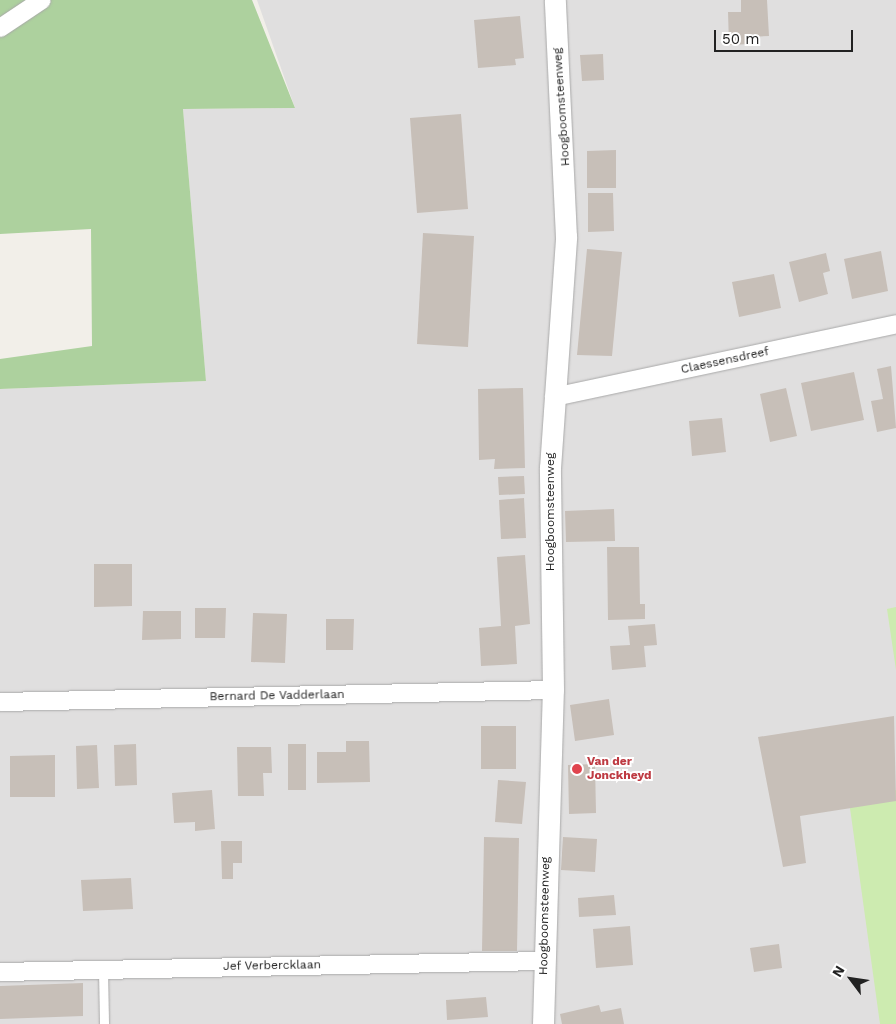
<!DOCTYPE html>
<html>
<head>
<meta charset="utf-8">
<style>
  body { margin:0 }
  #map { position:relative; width:896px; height:1024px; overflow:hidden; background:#f2efe9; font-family:"Work Sans",sans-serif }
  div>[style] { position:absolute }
  .residential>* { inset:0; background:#e0dfdf }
  .grass>* { inset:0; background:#cdebb0 }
  .forest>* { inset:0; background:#add19e }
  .building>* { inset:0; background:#c7bfb8 }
  .roads { filter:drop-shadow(0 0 1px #a9a9a9) drop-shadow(0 0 1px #a9a9a9) }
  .service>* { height:9px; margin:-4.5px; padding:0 4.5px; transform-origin:4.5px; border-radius:4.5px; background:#fff }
  .minor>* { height:18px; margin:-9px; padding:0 9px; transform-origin:9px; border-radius:9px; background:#fff }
  .tertiary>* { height:21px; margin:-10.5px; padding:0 10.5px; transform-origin:10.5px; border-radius:10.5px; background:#fff }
  .dots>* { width:14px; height:14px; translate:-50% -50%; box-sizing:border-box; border:2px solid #fff; border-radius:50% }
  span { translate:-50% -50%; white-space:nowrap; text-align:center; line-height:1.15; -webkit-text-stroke:4px #fff; paint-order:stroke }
  .street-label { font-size:12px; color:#222 }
  .health-label { font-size:12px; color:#be3a42; font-weight:700 }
  .left { translate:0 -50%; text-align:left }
  .north { position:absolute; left:826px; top:954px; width:50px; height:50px; -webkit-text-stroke:4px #fff; paint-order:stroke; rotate:301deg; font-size:14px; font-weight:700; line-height:20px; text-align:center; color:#222 }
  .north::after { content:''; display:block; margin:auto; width:18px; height:22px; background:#222; clip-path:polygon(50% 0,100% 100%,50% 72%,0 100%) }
  .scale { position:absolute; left:714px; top:30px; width:139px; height:22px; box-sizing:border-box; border:2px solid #222; border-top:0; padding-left:6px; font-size:15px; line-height:18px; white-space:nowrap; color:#222; -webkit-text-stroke:4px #fff; paint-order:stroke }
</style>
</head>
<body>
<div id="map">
  <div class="residential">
    <i style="clip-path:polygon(257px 0,896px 0,896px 1024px,0 1024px,0 389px,206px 381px,183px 109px,295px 108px)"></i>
  </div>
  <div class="grass">
    <i style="clip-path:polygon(896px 607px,896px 670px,887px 609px)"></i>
    <i style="clip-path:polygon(896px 790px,896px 1024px,880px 1024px,849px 801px)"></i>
  </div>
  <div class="forest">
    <i style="clip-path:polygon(0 0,252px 0,295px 108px,183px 109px,206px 381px,0 389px,0 359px,92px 346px,91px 229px,0 234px)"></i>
  </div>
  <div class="building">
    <i style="clip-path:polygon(741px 0,767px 0,769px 36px,750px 37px,750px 44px,729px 45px,728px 12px,741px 12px)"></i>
    <i style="clip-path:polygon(520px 16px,524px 58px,515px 59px,516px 65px,478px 68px,474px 20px)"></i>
    <i style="clip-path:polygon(603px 54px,604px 80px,582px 81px,580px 55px)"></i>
    <i style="clip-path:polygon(461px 114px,468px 209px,417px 213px,410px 118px)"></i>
    <i style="clip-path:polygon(616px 150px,616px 188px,587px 188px,587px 151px)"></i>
    <i style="clip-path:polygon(588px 193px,613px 193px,614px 231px,588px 232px)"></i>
    <i style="clip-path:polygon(423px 233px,474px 236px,468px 347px,417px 344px)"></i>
    <i style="clip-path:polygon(587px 249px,622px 252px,612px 356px,577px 355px)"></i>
    <i style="clip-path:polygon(881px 251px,888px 291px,852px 299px,844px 259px)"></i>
    <i style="clip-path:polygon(826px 253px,830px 271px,823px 273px,828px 294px,799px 302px,789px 262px)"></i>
    <i style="clip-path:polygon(774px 274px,781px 308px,739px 317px,732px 282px)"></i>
    <i style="clip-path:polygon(891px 366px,896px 428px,877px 432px,871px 401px,883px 399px,877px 369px)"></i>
    <i style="clip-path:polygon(854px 372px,864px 420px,811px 431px,801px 383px)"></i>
    <i style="clip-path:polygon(523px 388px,525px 468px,494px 469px,495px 459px,479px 460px,478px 389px)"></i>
    <i style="clip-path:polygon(786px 388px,797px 436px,770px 442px,760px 394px)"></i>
    <i style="clip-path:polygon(722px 418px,726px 452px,692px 456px,689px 421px)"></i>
    <i style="clip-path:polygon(524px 476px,525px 494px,499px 495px,498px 477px)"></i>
    <i style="clip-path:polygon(524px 498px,526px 538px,501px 539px,499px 500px)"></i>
    <i style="clip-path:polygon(614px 509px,615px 541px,566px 542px,565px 511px)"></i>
    <i style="clip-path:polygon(607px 547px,639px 547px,640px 604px,645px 604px,645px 619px,608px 620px)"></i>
    <i style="clip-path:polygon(525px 555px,530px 624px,515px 626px,517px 664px,481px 666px,479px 628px,501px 626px,497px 557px)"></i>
    <i style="clip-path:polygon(94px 564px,132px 564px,132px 606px,94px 607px)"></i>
    <i style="clip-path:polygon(195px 608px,226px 608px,225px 638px,195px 638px)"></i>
    <i style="clip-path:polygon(143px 611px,181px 611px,181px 639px,142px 640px)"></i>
    <i style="clip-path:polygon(253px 613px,287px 614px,285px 663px,251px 662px)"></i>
    <i style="clip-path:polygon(326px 619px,354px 619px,353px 650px,326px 650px)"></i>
    <i style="clip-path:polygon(655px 624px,657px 645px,644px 646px,646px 667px,612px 670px,610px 646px,630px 645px,628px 626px)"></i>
    <i style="clip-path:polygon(609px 699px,614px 735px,575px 741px,570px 705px)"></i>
    <i style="clip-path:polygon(894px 716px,896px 801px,800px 816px,806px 863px,783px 867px,758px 737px)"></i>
    <i style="clip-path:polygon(481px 726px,516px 726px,516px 769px,481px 769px)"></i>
    <i style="clip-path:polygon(346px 741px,369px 741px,370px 782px,317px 783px,317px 752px,346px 752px)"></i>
    <i style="clip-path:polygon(136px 744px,137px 785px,115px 786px,114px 745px)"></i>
    <i style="clip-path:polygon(288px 744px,306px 744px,306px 790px,288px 790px)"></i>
    <i style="clip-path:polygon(97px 745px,99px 788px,77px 789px,76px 746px)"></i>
    <i style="clip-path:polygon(237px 747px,271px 747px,272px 773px,263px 773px,264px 796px,238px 796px)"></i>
    <i style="clip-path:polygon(55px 755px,55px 797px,10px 797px,10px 756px)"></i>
    <i style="clip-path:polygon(595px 764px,596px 813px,569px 814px,568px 765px)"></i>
    <i style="clip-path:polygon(498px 780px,526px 782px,522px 824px,495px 822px)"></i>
    <i style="clip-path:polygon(212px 790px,215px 829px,195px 831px,195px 822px,174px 823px,172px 793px)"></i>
    <i style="clip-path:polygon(484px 837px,519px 838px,517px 951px,482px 951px)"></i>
    <i style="clip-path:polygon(563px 837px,597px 839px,595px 872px,561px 870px)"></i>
    <i style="clip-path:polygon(221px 841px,242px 841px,242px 863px,233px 863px,233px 879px,222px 879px)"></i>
    <i style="clip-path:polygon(131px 878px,133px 909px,83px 911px,81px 880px)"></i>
    <i style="clip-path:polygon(614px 895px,616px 915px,579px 917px,578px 898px)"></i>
    <i style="clip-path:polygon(630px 926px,633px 965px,596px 968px,593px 929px)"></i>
    <i style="clip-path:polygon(779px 944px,782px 968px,754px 972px,750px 948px)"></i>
    <i style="clip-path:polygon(83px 983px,83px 1016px,0 1019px,0 986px)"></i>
    <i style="clip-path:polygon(486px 997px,488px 1017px,447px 1020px,446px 1000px)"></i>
    <i style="clip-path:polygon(599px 1005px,601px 1012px,621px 1008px,624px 1024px,562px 1024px,560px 1014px)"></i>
  </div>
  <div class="roads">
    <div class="service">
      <i style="left:103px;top:970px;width:54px;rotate:88.9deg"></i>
    </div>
    <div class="minor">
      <i style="left:0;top:28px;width:50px;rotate:-33.7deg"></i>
      <i style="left:554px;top:397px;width:350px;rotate:-12deg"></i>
      <i style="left:0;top:702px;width:553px;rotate:-1.24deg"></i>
      <i style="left:0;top:972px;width:544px;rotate:-1.16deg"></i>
    </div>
    <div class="tertiary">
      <i style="left:543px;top:1024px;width:334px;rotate:-88.3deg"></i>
      <i style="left:553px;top:690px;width:222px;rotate:-90.8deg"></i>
      <i style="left:550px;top:468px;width:232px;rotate:-86deg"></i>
      <i style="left:566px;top:237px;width:237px;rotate:-92.7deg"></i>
    </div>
  </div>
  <div class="dots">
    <i style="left:577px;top:769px;background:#e0444e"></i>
  </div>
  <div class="street-label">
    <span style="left:562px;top:107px;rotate:-94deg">Hoogboomsteenweg</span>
    <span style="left:725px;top:361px;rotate:-12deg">Claessensdreef</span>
    <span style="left:551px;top:512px;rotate:-90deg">Hoogboomsteenweg</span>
    <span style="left:277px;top:696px;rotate:-1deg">Bernard De Vadderlaan</span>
    <span style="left:545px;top:916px;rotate:-89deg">Hoogboomsteenweg</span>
    <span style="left:272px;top:966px;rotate:-1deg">Jef Verbercklaan</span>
  </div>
  <div class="health-label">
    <span class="left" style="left:587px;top:769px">Van der<br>Jonckheyd</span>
  </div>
  <div class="north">N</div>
  <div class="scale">50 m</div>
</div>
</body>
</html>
